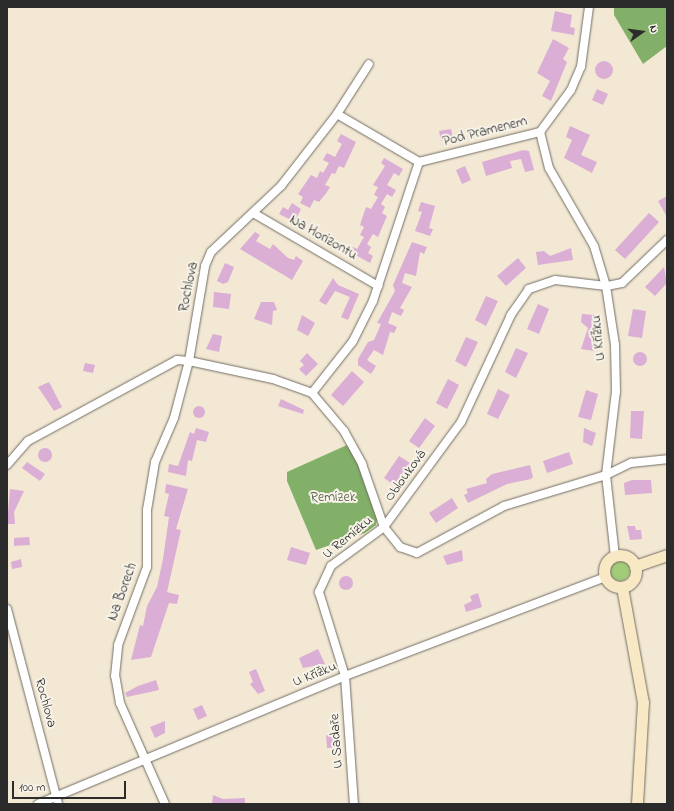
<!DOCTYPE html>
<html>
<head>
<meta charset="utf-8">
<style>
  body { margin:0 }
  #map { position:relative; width:674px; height:811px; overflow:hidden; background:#f3e8d3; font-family:"Indie Flower",sans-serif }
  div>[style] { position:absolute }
  .green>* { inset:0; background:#a3cc78 }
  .round { border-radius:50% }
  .forest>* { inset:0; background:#82b068 }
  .building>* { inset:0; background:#dbaed5 }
  .roads { filter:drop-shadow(0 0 1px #716d66) drop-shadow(0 0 1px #716d66) }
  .street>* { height:8px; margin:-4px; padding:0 4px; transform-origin:4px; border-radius:4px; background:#fff }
  .secondary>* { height:11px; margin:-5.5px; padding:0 5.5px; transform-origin:5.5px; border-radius:5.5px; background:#f8e8c3 }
  .secondary>.ring { margin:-5.5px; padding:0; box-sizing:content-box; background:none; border:11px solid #f8e8c3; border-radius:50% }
  span { translate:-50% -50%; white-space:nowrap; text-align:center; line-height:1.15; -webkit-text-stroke:4px #f7f3e8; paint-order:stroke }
  .street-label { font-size:14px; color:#2b2b2b }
  .park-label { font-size:14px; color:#4f5b42 }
  .frame { position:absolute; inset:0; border:8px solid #2b2b2b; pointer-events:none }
  .north { position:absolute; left:622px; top:12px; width:40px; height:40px; -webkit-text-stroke:3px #f7f3e8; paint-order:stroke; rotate:76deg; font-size:11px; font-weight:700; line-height:16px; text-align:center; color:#2b2b2b }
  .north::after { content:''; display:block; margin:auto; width:14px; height:18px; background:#2b2b2b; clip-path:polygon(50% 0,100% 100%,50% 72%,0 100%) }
  .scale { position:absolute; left:12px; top:781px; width:114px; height:18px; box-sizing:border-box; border:2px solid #2b2b2b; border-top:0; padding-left:5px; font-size:12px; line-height:14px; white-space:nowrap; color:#2b2b2b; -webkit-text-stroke:3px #f7f3e8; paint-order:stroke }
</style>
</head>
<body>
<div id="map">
  <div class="green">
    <i class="round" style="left:610px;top:561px;width:20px;height:20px"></i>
  </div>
  <div class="forest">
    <i style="clip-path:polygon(614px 7px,667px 7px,667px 46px,643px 64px,614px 15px)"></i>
    <i style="clip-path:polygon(347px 445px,351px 445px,378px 515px,376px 525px,365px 533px,316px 550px,287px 481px,287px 472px)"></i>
  </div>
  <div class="building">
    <i style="clip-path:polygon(555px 11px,572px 15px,570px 27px,575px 28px,574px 35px,551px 31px)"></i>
    <i style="clip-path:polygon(553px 39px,569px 48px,563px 59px,567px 62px,551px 101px,542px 96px,550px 81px,537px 73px)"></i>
    <i class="round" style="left:595px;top:61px;width:18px;height:18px"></i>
    <i style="clip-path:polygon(597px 89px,608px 94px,603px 105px,592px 100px)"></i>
    <i style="clip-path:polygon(570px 126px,590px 135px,581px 155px,597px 162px,592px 173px,564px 158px,572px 140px,566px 137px)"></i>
    <i style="clip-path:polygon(451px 129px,453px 139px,441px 141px,439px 131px)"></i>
    <i style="clip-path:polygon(341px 134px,356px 142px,344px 168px,339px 166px,335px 174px,332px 173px,325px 185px,330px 187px,327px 192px,319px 202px,314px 200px,310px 208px,300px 203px,303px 197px,298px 194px,311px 175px,317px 178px,320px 171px,323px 173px,329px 163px,323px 160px,327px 153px,335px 157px,342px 144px,337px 141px)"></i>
    <i style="clip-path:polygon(523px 150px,529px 151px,534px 170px,525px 172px,521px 159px,510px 161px,512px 168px,486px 176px,482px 162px)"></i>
    <i style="clip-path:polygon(384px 158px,403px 169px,399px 176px,394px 173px,387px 185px,396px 190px,392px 197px,387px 194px,381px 204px,385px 207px,382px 213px,387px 216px,378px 237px,373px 234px,367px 244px,371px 247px,368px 253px,373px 256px,370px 263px,350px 252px,353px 247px,357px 249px,364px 237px,360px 235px,364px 227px,360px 225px,366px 207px,371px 209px,378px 197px,374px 195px,378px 187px,373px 185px,385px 166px,381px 163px)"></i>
    <i style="clip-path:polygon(465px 166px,471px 180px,462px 184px,456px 170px)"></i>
    <i style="clip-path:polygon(667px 196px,667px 217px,658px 201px)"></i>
    <i style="clip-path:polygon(421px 202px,435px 206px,429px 228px,433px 229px,430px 236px,415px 231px,422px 212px,418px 211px)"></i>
    <i style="clip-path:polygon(292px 203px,301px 209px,297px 217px,301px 219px,299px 224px,279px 214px,283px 207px,288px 210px)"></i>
    <i style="clip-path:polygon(649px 213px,659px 222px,625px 259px,615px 250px)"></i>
    <i style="clip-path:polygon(255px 232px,260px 235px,256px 241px,270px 249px,273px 244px,288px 258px,294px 260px,296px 256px,303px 261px,292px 280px,240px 249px)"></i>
    <i style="clip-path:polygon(412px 242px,427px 247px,424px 254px,420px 252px,416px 276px,405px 273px,402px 283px,412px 287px,400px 308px,404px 310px,401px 316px,392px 312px,388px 323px,397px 327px,394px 333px,390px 332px,383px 355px,374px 350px,367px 360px,376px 366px,371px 374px,358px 365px,358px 359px,368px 342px,374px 340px,381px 324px,377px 323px,395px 291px,393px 285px)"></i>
    <i style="clip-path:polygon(571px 248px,573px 260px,538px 265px,536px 252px,544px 251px,550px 256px)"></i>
    <i style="clip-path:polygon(518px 258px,526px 268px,506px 286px,497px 276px)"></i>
    <i style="clip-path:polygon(225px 263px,234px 267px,228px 282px,223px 284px,217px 281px)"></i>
    <i style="clip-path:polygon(664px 267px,667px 283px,655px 296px,645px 287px)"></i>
    <i style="clip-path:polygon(333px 278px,338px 285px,359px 294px,348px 320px,341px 317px,350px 297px,335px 291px,326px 305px,319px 301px)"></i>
    <i style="clip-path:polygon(214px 292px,231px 294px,229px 309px,213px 307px)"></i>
    <i style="clip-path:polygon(486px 296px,498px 301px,486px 326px,475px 320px)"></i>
    <i style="clip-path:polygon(261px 302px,274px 302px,277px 310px,273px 311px,272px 325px,254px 319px)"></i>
    <i style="clip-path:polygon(538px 304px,549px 309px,539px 334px,527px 329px)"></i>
    <i style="clip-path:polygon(633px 309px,646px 311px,642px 338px,628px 336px)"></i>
    <i style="clip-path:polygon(582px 314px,595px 315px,597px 337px,594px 351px,581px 349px,588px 328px,581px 322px)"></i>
    <i style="clip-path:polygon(302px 315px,315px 323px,308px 336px,297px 330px)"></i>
    <i style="clip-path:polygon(213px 334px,222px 336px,219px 352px,206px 349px)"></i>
    <i style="clip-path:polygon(466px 337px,478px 342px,466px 367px,455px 361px)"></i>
    <i style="clip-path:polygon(516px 348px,528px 353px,516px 378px,505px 372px)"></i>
    <i class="round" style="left:633px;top:352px;width:14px;height:14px"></i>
    <i style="clip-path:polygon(307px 353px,318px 364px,306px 376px,299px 369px,304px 365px,300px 361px)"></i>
    <i style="clip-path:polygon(85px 363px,95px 365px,93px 373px,83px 371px)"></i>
    <i style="clip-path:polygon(352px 371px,364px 382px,343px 406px,331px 395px)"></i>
    <i style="clip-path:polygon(448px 379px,459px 385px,447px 409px,436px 403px)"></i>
    <i style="clip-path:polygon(49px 382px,62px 407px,54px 411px,38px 387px)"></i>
    <i style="clip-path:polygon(498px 389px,510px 395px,498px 419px,487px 414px)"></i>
    <i style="clip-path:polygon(586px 390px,598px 394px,591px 420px,578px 417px)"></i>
    <i style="clip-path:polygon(281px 399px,304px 410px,303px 414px,278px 406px)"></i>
    <i class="round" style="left:193px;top:406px;width:12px;height:12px"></i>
    <i style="clip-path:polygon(631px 411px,644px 411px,642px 439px,630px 438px)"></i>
    <i style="clip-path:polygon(425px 418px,435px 426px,419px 448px,409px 441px)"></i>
    <i style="clip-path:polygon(196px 428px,209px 432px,206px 442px,197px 440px,192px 461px,188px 460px,186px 476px,168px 472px,169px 464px,178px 466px,190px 432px,194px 434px)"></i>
    <i style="clip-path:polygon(584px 428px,596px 433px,592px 446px,583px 442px)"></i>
    <i class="round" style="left:38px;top:448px;width:14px;height:14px"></i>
    <i style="clip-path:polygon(569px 452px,573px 464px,547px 473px,543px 461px)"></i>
    <i style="clip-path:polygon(399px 456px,410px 463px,394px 485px,384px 478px)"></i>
    <i style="clip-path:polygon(27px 462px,45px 474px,40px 481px,22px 468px)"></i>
    <i style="clip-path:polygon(530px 465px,533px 477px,531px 479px,507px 484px,468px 503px,464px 495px,468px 493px,466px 489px,487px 483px,486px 479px,492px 474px)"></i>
    <i style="clip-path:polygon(632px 480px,651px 480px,652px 493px,625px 495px,624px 483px)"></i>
    <i style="clip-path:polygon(166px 484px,188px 489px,176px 529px,181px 530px,167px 592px,179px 595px,177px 604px,169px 603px,151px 657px,131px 660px,140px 625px,143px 626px,147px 606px,157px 587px,163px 559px,169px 517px,164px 516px,169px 494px,165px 493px)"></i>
    <i style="clip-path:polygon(10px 489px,24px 491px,14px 512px,15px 524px,7px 524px)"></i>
    <i style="clip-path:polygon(452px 498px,458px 508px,436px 523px,429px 513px)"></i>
    <i style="clip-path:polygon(627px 526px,635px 526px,636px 530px,641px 530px,642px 539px,630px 540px)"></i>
    <i style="clip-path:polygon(29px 537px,30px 545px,14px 546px,14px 538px)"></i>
    <i style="clip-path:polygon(291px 547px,310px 553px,306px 565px,287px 560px)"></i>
    <i style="clip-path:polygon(462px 550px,463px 561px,447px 565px,443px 556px)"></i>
    <i style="clip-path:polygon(21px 559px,22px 567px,12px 569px,11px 562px)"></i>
    <i class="round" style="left:339px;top:576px;width:14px;height:14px"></i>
    <i style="clip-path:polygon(478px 593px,482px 607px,466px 612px,464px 605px,472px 601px,470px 596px)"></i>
    <i style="clip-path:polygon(318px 649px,325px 664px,303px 668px,299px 658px)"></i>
    <i style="clip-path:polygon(256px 669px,265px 691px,258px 694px,250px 684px,253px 682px,249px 672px)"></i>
    <i style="clip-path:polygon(156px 680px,159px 690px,127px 697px,125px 693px,138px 686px)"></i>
    <i style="clip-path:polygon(202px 705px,207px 716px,198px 720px,193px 709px)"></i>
    <i style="clip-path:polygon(165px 721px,165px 733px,155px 738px,150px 727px)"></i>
    <i style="clip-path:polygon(326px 735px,339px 735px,339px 747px,327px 748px)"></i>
    <i style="clip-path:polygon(213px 795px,223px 799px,245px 798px,245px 804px,212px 804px)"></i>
  </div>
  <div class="roads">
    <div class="street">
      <i style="left:337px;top:114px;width:95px;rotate:30.3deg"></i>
      <i style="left:419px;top:162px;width:125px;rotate:-13.9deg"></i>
      <i style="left:540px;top:132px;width:52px;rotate:-53.6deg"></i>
      <i style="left:571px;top:90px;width:25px;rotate:-67deg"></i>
      <i style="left:581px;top:67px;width:61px;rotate:-82.4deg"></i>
      <i style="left:540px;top:132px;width:37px;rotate:76deg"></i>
      <i style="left:549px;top:168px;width:90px;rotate:60deg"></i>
      <i style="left:594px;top:246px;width:42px;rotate:73.3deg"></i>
      <i style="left:606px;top:286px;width:60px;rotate:81.3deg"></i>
      <i style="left:615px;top:345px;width:46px;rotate:88.8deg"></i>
      <i style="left:616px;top:391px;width:85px;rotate:96.8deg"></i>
      <i style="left:606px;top:475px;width:81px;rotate:83.7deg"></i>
      <i style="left:255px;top:214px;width:143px;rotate:30.3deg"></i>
      <i style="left:667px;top:240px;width:62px;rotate:136.3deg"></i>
      <i style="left:622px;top:283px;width:16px;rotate:169deg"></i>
      <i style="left:606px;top:286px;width:51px;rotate:-173.3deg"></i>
      <i style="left:555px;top:280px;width:28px;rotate:161deg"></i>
      <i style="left:529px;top:289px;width:32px;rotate:125deg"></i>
      <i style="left:511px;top:315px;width:118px;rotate:115deg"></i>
      <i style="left:461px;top:422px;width:130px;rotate:126.3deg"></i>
      <i style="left:384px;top:527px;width:26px;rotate:51deg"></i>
      <i style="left:400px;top:547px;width:18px;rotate:19deg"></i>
      <i style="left:417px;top:553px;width:99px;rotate:-28.4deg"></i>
      <i style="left:504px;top:506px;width:107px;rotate:-16.9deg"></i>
      <i style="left:606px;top:475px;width:28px;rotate:-26deg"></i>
      <i style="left:631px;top:463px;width:36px;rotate:-6deg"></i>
      <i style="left:312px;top:393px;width:66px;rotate:-51.7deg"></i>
      <i style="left:353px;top:341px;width:45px;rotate:-63.4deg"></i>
      <i style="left:373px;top:301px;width:146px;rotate:-71.7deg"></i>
      <i style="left:7px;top:465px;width:32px;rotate:-49deg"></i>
      <i style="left:28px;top:441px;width:170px;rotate:-28.5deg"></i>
      <i style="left:177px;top:360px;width:12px;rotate:5deg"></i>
      <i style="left:189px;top:361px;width:96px;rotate:-80.4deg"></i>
      <i style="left:205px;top:266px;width:15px;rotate:-67deg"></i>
      <i style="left:211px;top:252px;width:96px;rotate:-43.3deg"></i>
      <i style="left:281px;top:186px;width:91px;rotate:-52.1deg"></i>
      <i style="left:337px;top:114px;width:59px;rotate:-57.4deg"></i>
      <i style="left:7px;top:609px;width:202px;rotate:75.3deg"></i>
      <i style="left:38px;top:804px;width:333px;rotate:-22.6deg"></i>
      <i style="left:345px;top:676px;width:278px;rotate:-20.8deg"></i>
      <i style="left:165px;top:804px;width:111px;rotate:-114deg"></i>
      <i style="left:120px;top:703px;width:27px;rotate:-100deg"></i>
      <i style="left:115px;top:676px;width:31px;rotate:-84deg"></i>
      <i style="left:118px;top:645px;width:83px;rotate:-69.6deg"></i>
      <i style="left:147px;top:567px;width:57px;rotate:-90deg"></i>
      <i style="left:147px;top:510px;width:49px;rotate:-80.5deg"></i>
      <i style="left:155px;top:462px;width:48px;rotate:-66.6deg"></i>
      <i style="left:174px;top:418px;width:59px;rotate:-75.3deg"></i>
      <i style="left:189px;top:361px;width:86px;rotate:12.1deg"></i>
      <i style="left:273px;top:379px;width:41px;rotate:19.7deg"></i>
      <i style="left:312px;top:393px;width:50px;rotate:49.9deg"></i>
      <i style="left:344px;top:431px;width:38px;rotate:61deg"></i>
      <i style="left:362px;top:464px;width:67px;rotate:70.8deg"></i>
      <i style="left:384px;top:527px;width:66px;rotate:143.7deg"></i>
      <i style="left:331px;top:566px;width:29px;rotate:115deg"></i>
      <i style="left:319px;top:592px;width:88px;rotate:72.8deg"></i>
      <i style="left:345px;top:676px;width:128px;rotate:86deg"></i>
    </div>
    <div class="secondary">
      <i class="ring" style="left:604px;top:555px;width:21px;height:21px"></i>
      <i style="left:635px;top:566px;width:34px;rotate:-19deg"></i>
      <i style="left:622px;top:587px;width:117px;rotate:79.7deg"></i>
      <i style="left:643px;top:702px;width:102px;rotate:93.4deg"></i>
    </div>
  </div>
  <div class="street-label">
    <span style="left:485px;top:132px;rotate:-14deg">Pod Pramenem</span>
    <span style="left:323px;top:238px;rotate:30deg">Na Horizontu</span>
    <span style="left:189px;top:287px;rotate:-78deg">Rochlova</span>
    <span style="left:599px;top:338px;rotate:-96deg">U Křížku</span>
    <span style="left:406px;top:476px;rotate:-54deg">Oblouková</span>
    <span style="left:348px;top:538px;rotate:-39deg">U Remízku</span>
    <span style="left:123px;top:592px;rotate:-70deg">Na Borech</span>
    <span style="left:315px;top:675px;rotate:-22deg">U Křížku</span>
    <span style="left:45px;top:703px;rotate:75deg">Rochlova</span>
    <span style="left:337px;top:741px;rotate:-94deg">U Sadaře</span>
  </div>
  <div class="park-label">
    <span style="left:333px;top:498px">Remízek</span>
  </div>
  <div class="frame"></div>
  <div class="north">N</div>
  <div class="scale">100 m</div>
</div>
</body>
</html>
